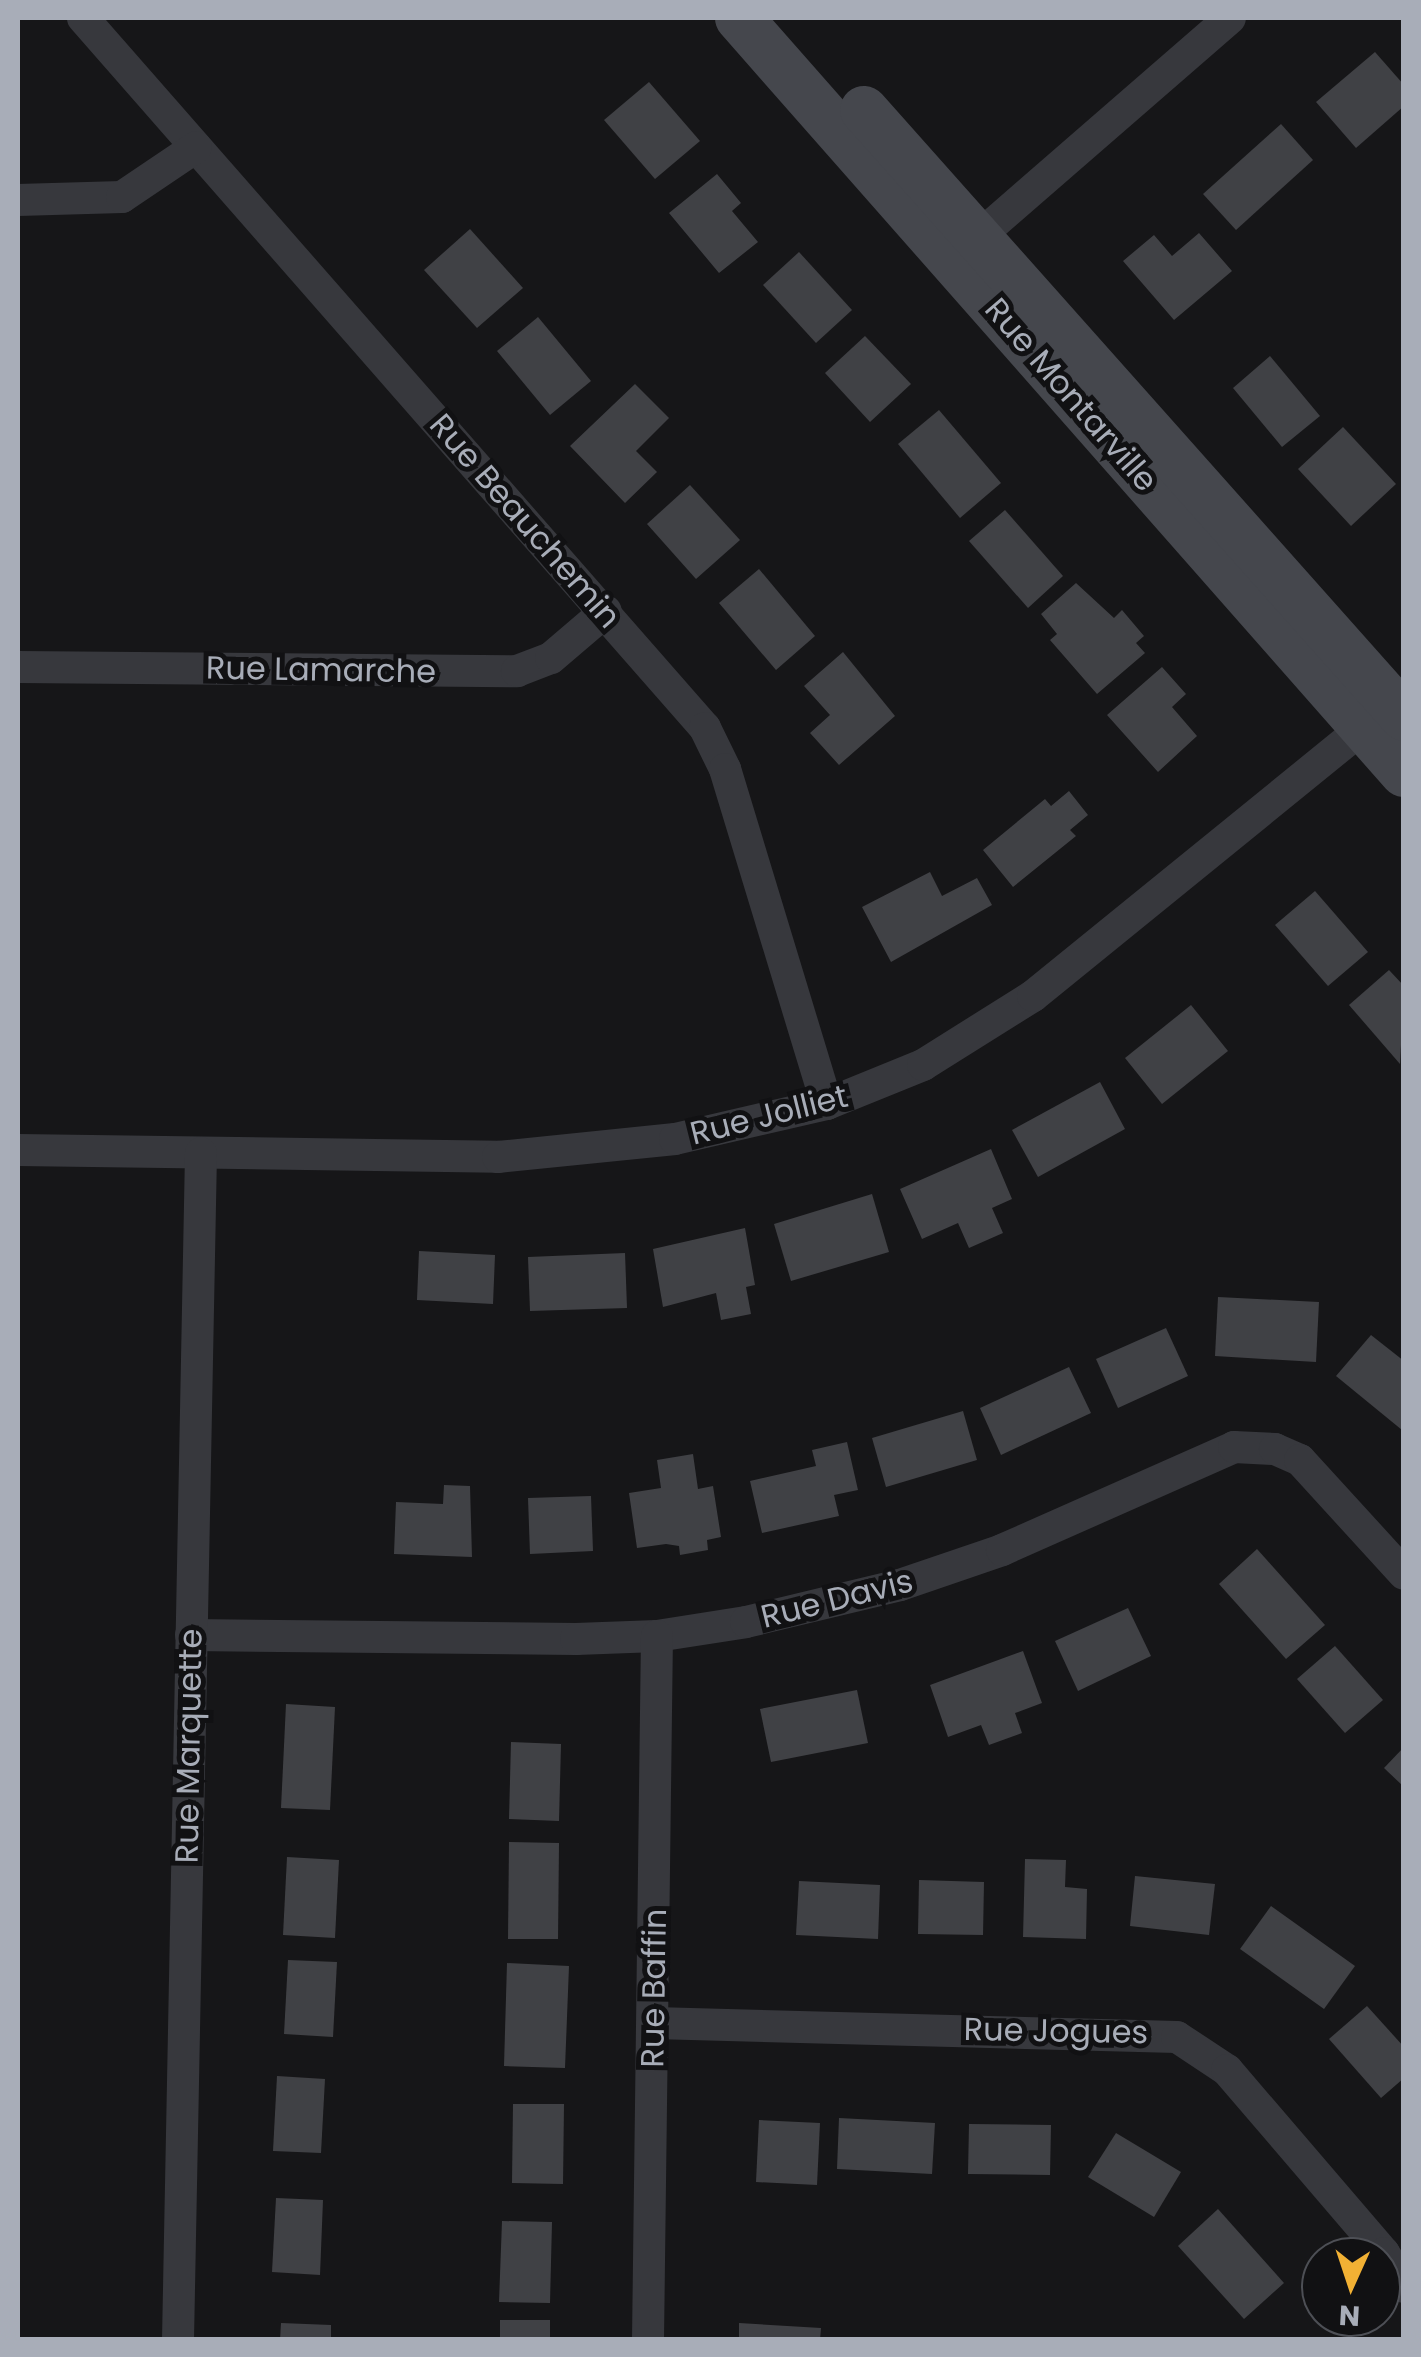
<!DOCTYPE html>
<html>
<head>
<meta charset="utf-8">
<style>
  body { margin:0 }
  #map { position:relative; width:1421px; height:2357px; overflow:hidden; background:#161618; font-family:Poppins,sans-serif }
  div>[style] { position:absolute }
  .building>* { inset:0; background:#404145 }
  .street>* { height:32px; margin:-16px; padding:0 16px; transform-origin:16px; border-radius:16px; background:#37383d }
  .secondary>* { height:48px; margin:-24px; padding:0 24px; transform-origin:24px; border-radius:24px; background:#45474d }
  span { translate:-50% -50%; white-space:nowrap; text-align:center; line-height:1.15; -webkit-text-stroke:10px #111113; paint-order:stroke }
  .street-label { font-size:32px; color:#a8adb8 }
  .frame { position:absolute; inset:0; border:20px solid #a8adb8; pointer-events:none }
  .north { position:absolute; left:1301px; top:2237px; width:100px; height:100px; box-sizing:border-box; background:#111113; border:2px solid #4d4f55; border-radius:50%; rotate:183deg; font-size:28px; font-weight:700; line-height:40px; text-align:center; color:#a8adb8 }
  .north::after { content:''; display:block; margin:auto; width:35px; height:45px; background:#f2b134; clip-path:polygon(50% 0,100% 100%,50% 72%,0 100%) }
</style>
</head>
<body>
<div id="map">
  <div class="building">
    <i style="clip-path:polygon(1375px 52px,1404px 85px,1404px 106px,1356px 148px,1316px 102px)"></i>
    <i style="clip-path:polygon(649px 82px,700px 141px,655px 179px,604px 120px)"></i>
    <i style="clip-path:polygon(1281px 124px,1313px 160px,1236px 230px,1203px 194px)"></i>
    <i style="clip-path:polygon(717px 174px,741px 203px,732px 211px,758px 242px,719px 273px,669px 213px)"></i>
    <i style="clip-path:polygon(470px 229px,523px 288px,477px 328px,424px 270px)"></i>
    <i style="clip-path:polygon(1199px 233px,1232px 271px,1174px 320px,1123px 261px,1154px 235px,1172px 256px)"></i>
    <i style="clip-path:polygon(799px 252px,852px 310px,816px 343px,763px 285px)"></i>
    <i style="clip-path:polygon(538px 317px,591px 381px,550px 415px,497px 351px)"></i>
    <i style="clip-path:polygon(865px 336px,911px 384px,870px 422px,825px 373px)"></i>
    <i style="clip-path:polygon(1270px 356px,1320px 416px,1282px 447px,1233px 388px)"></i>
    <i style="clip-path:polygon(635px 384px,669px 418px,636px 451px,657px 472px,625px 503px,570px 446px)"></i>
    <i style="clip-path:polygon(939px 410px,1001px 483px,960px 518px,898px 444px)"></i>
    <i style="clip-path:polygon(1343px 427px,1396px 484px,1351px 526px,1298px 469px)"></i>
    <i style="clip-path:polygon(690px 485px,740px 540px,696px 579px,647px 524px)"></i>
    <i style="clip-path:polygon(1005px 510px,1063px 576px,1028px 608px,969px 541px)"></i>
    <i style="clip-path:polygon(759px 569px,815px 636px,776px 670px,719px 603px)"></i>
    <i style="clip-path:polygon(1076px 583px,1114px 618px,1122px 610px,1144px 636px,1136px 643px,1145px 653px,1097px 694px,1050px 640px,1057px 634px,1041px 614px)"></i>
    <i style="clip-path:polygon(843px 652px,895px 716px,839px 765px,810px 733px,830px 715px,804px 686px)"></i>
    <i style="clip-path:polygon(1162px 667px,1186px 694px,1172px 707px,1197px 736px,1158px 772px,1107px 715px)"></i>
    <i style="clip-path:polygon(1069px 791px,1088px 815px,1070px 830px,1076px 836px,1013px 887px,983px 850px,1045px 799px,1051px 806px)"></i>
    <i style="clip-path:polygon(930px 872px,942px 896px,977px 878px,992px 905px,891px 962px,862px 907px)"></i>
    <i style="clip-path:polygon(1315px 891px,1368px 952px,1328px 986px,1275px 925px)"></i>
    <i style="clip-path:polygon(1389px 970px,1404px 986px,1400px 1064px,1349px 1005px)"></i>
    <i style="clip-path:polygon(1191px 1005px,1228px 1051px,1162px 1104px,1125px 1058px)"></i>
    <i style="clip-path:polygon(1100px 1082px,1125px 1129px,1038px 1177px,1012px 1130px)"></i>
    <i style="clip-path:polygon(991px 1149px,1012px 1199px,992px 1208px,1003px 1233px,969px 1248px,958px 1223px,922px 1239px,900px 1189px)"></i>
    <i style="clip-path:polygon(872px 1194px,889px 1252px,791px 1281px,774px 1224px)"></i>
    <i style="clip-path:polygon(745px 1228px,755px 1285px,746px 1287px,751px 1314px,721px 1320px,716px 1293px,663px 1307px,653px 1249px)"></i>
    <i style="clip-path:polygon(419px 1251px,495px 1255px,493px 1304px,417px 1300px)"></i>
    <i style="clip-path:polygon(625px 1253px,627px 1308px,530px 1311px,528px 1257px)"></i>
    <i style="clip-path:polygon(1218px 1297px,1319px 1302px,1316px 1362px,1215px 1356px)"></i>
    <i style="clip-path:polygon(1166px 1328px,1188px 1376px,1118px 1408px,1096px 1359px)"></i>
    <i style="clip-path:polygon(1371px 1335px,1404px 1361px,1402px 1430px,1336px 1376px)"></i>
    <i style="clip-path:polygon(1069px 1367px,1091px 1413px,1001px 1455px,980px 1408px)"></i>
    <i style="clip-path:polygon(963px 1411px,977px 1460px,886px 1487px,872px 1438px)"></i>
    <i style="clip-path:polygon(847px 1442px,858px 1490px,834px 1495px,839px 1516px,762px 1533px,750px 1481px,816px 1466px,812px 1450px)"></i>
    <i style="clip-path:polygon(693px 1454px,698px 1489px,713px 1486px,721px 1537px,707px 1540px,708px 1550px,680px 1555px,679px 1546px,666px 1544px,637px 1548px,629px 1493px,661px 1488px,657px 1460px)"></i>
    <i style="clip-path:polygon(444px 1485px,470px 1486px,472px 1557px,394px 1554px,396px 1502px,443px 1504px)"></i>
    <i style="clip-path:polygon(591px 1496px,593px 1551px,530px 1554px,528px 1498px)"></i>
    <i style="clip-path:polygon(1257px 1549px,1325px 1625px,1286px 1659px,1219px 1584px)"></i>
    <i style="clip-path:polygon(1128px 1608px,1151px 1656px,1078px 1691px,1055px 1641px)"></i>
    <i style="clip-path:polygon(1335px 1646px,1383px 1700px,1345px 1733px,1297px 1679px)"></i>
    <i style="clip-path:polygon(1023px 1651px,1042px 1703px,1015px 1713px,1022px 1733px,989px 1745px,981px 1725px,948px 1737px,930px 1685px)"></i>
    <i style="clip-path:polygon(857px 1690px,868px 1743px,771px 1762px,760px 1709px)"></i>
    <i style="clip-path:polygon(286px 1704px,335px 1707px,330px 1810px,281px 1808px)"></i>
    <i style="clip-path:polygon(511px 1742px,561px 1744px,559px 1821px,509px 1819px)"></i>
    <i style="clip-path:polygon(1404px 1747px,1404px 1787px,1384px 1768px)"></i>
    <i style="clip-path:polygon(509px 1842px,559px 1843px,558px 1939px,508px 1939px)"></i>
    <i style="clip-path:polygon(287px 1857px,339px 1860px,335px 1938px,283px 1935px)"></i>
    <i style="clip-path:polygon(1025px 1859px,1066px 1860px,1065px 1887px,1087px 1889px,1086px 1939px,1023px 1937px)"></i>
    <i style="clip-path:polygon(1135px 1876px,1215px 1884px,1209px 1935px,1130px 1926px)"></i>
    <i style="clip-path:polygon(919px 1880px,984px 1882px,983px 1935px,918px 1934px)"></i>
    <i style="clip-path:polygon(799px 1881px,880px 1885px,878px 1939px,796px 1935px)"></i>
    <i style="clip-path:polygon(1271px 1906px,1355px 1966px,1324px 2009px,1240px 1949px)"></i>
    <i style="clip-path:polygon(288px 1960px,337px 1962px,333px 2037px,284px 2034px)"></i>
    <i style="clip-path:polygon(507px 1963px,569px 1966px,565px 2068px,504px 2066px)"></i>
    <i style="clip-path:polygon(1367px 2006px,1404px 2047px,1404px 2078px,1381px 2098px,1329px 2039px)"></i>
    <i style="clip-path:polygon(277px 2076px,325px 2079px,321px 2153px,273px 2151px)"></i>
    <i style="clip-path:polygon(513px 2104px,564px 2104px,563px 2184px,512px 2183px)"></i>
    <i style="clip-path:polygon(839px 2118px,935px 2123px,932px 2174px,837px 2169px)"></i>
    <i style="clip-path:polygon(759px 2120px,820px 2123px,817px 2185px,756px 2182px)"></i>
    <i style="clip-path:polygon(969px 2124px,1051px 2125px,1050px 2175px,968px 2174px)"></i>
    <i style="clip-path:polygon(1116px 2133px,1181px 2172px,1154px 2217px,1088px 2177px)"></i>
    <i style="clip-path:polygon(276px 2198px,323px 2200px,320px 2275px,272px 2272px)"></i>
    <i style="clip-path:polygon(1218px 2209px,1284px 2283px,1244px 2319px,1178px 2246px)"></i>
    <i style="clip-path:polygon(502px 2221px,552px 2222px,550px 2303px,499px 2302px)"></i>
    <i style="clip-path:polygon(500px 2320px,550px 2320px,550px 2340px,500px 2340px)"></i>
    <i style="clip-path:polygon(281px 2323px,331px 2325px,331px 2340px,280px 2340px)"></i>
    <i style="clip-path:polygon(739px 2323px,821px 2328px,820px 2340px,739px 2340px)"></i>
  </div>
  <div class="street">
    <i style="left:83px;top:18px;width:944px;rotate:48.78deg"></i>
    <i style="left:705px;top:728px;width:46px;rotate:64deg"></i>
    <i style="left:725px;top:769px;width:350px;rotate:73.1deg"></i>
    <i style="left:18px;top:200px;width:104px;rotate:-1.7deg"></i>
    <i style="left:122px;top:197px;width:89px;rotate:-34deg"></i>
    <i style="left:962px;top:251px;width:355px;rotate:-41deg"></i>
    <i style="left:18px;top:667px;width:499px;rotate:0.5deg"></i>
    <i style="left:517px;top:671px;width:36px;rotate:-21deg"></i>
    <i style="left:551px;top:658px;width:72px;rotate:-40.5deg"></i>
    <i style="left:18px;top:1150px;width:480px;rotate:0.8deg"></i>
    <i style="left:498px;top:1157px;width:178px;rotate:-5.8deg"></i>
    <i style="left:675px;top:1139px;width:156px;rotate:-13deg"></i>
    <i style="left:827px;top:1104px;width:104px;rotate:-22.1deg"></i>
    <i style="left:923px;top:1065px;width:130px;rotate:-32.1deg"></i>
    <i style="left:1033px;top:996px;width:444px;rotate:-39.1deg"></i>
    <i style="left:191px;top:1635px;width:385px;rotate:0.6deg"></i>
    <i style="left:576px;top:1639px;width:81px;rotate:-2.1deg"></i>
    <i style="left:657px;top:1636px;width:90px;rotate:-8.9deg"></i>
    <i style="left:746px;top:1622px;width:158px;rotate:-13.5deg"></i>
    <i style="left:900px;top:1585px;width:108px;rotate:-18.9deg"></i>
    <i style="left:1002px;top:1550px;width:254px;rotate:-23.9deg"></i>
    <i style="left:1234px;top:1447px;width:41px;rotate:2.8deg"></i>
    <i style="left:1275px;top:1449px;width:27px;rotate:24deg"></i>
    <i style="left:1300px;top:1460px;width:154px;rotate:47.6deg"></i>
    <i style="left:654px;top:2023px;width:523px;rotate:1.53deg"></i>
    <i style="left:1177px;top:2037px;width:60px;rotate:33.4deg"></i>
    <i style="left:1227px;top:2070px;width:241px;rotate:49.4deg"></i>
    <i style="left:1384px;top:2253px;width:39px;rotate:60deg"></i>
    <i style="left:178px;top:2340px;width:1187px;rotate:-88.89deg"></i>
    <i style="left:648px;top:2340px;width:704px;rotate:-89.27deg"></i>
  </div>
  <div class="secondary">
    <i style="left:739px;top:18px;width:1006px;rotate:48.63deg"></i>
    <i style="left:864px;top:110px;width:812px;rotate:48.34deg"></i>
  </div>
  <div class="street-label">
    <span style="left:1071px;top:395px;rotate:49deg">Rue Montarville</span>
    <span style="left:525px;top:521px;rotate:49deg">Rue Beauchemin</span>
    <span style="left:321px;top:670px;rotate:1deg">Rue Lamarche</span>
    <span style="left:769px;top:1115px;rotate:-14deg">Rue Jolliet</span>
    <span style="left:837px;top:1599px;rotate:-14deg">Rue Davis</span>
    <span style="left:189px;top:1746px;rotate:-89deg">Rue Marquette</span>
    <span style="left:654px;top:1988px;rotate:-89deg">Rue Baffin</span>
    <span style="left:1056px;top:2031px;rotate:1deg">Rue Jogues</span>
  </div>
  <div class="frame"></div>
  <div class="north">N</div>
</div>
</body>
</html>
